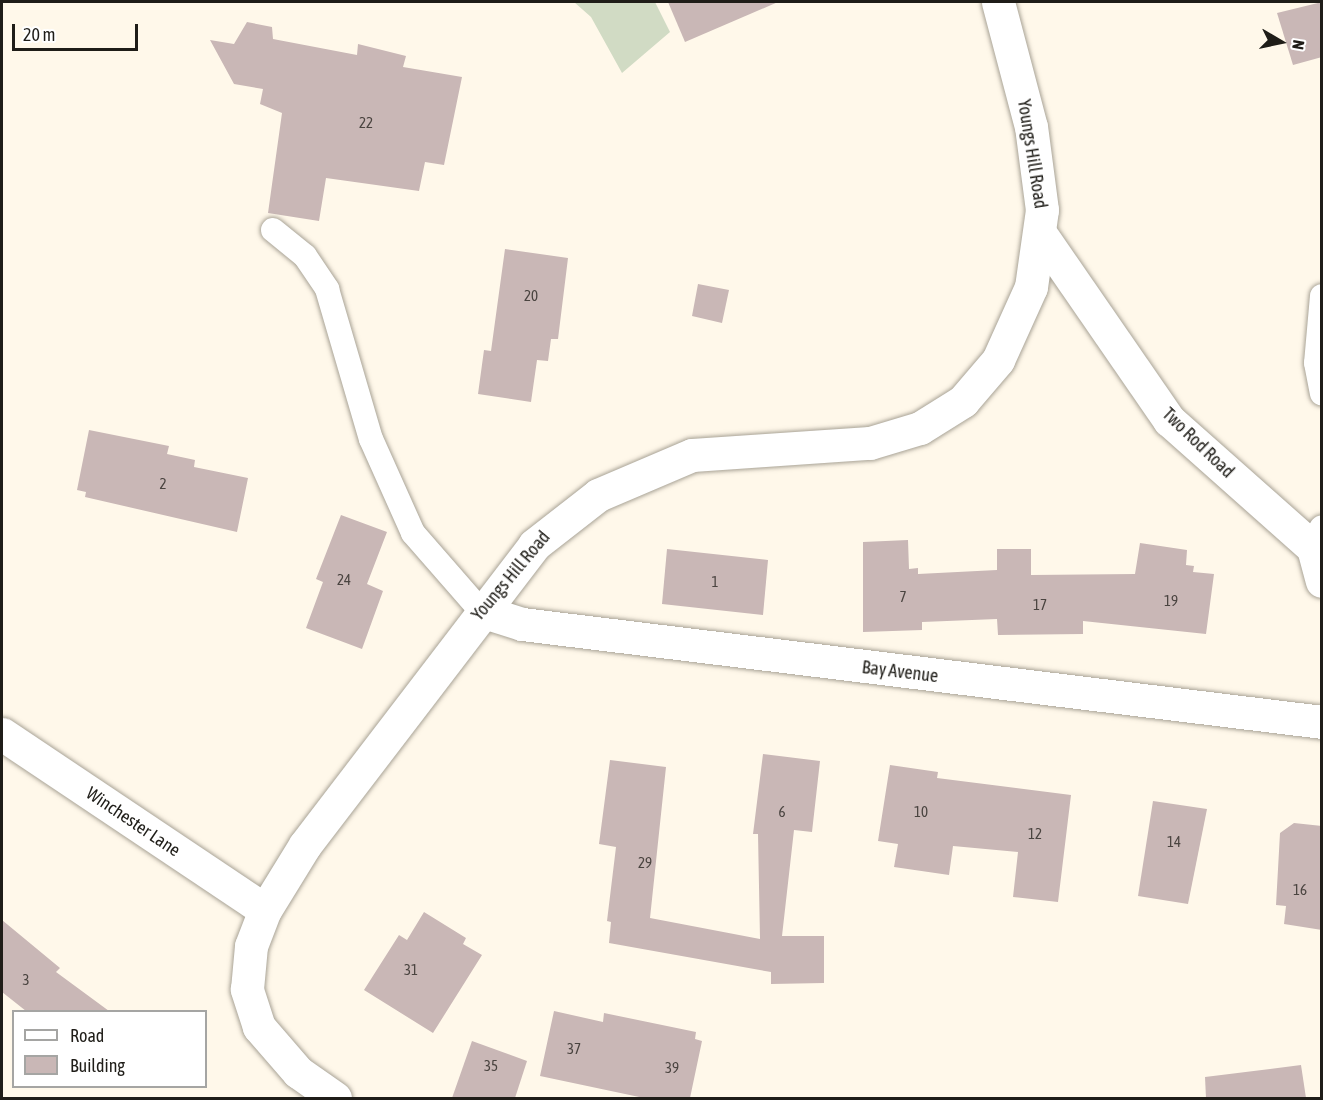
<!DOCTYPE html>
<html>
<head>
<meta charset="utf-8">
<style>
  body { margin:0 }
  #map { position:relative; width:1323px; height:1100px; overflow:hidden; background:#fff8ea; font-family:"Asap Condensed",sans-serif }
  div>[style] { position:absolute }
  .green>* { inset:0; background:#d1dbc4 }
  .building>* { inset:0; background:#c9b7b6 }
  .roads { filter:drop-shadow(0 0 2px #a9a396) drop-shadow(0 0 2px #a9a396) }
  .service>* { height:24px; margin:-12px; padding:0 12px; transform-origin:12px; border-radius:12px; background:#fff }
  .minor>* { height:33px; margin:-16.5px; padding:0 16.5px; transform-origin:16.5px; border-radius:16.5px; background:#fff }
  .tertiary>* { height:33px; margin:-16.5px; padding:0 16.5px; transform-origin:16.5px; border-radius:16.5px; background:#fff }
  span { translate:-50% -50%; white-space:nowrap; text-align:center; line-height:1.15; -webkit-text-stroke:5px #fff; paint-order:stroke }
  .number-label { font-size:15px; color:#4a4440 }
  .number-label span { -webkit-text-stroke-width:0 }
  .street-label { font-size:18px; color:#1f1d18 }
  .frame { position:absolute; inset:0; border:3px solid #1f1d18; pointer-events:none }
  .legend { position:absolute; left:12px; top:1010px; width:195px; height:78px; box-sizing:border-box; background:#fff; border:2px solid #a5a5a3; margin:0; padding:8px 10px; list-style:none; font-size:18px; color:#1f1d18 }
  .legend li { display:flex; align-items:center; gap:12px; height:30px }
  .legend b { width:30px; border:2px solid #a5a5a3 }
  .north { position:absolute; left:1251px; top:12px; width:60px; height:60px; -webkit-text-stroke:4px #fff; paint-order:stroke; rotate:99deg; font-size:16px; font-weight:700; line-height:24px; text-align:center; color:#1f1d18 }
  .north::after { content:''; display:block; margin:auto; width:21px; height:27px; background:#1f1d18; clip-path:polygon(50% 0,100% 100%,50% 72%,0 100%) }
  .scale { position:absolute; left:12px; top:24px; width:126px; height:27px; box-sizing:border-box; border:3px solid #1f1d18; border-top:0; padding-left:8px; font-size:18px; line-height:21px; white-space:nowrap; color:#1f1d18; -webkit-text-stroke:4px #fff; paint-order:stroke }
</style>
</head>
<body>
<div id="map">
  <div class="green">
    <i style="clip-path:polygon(574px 2px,655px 2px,670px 32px,622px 73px,591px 17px)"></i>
  </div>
  <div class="building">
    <i style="clip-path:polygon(668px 2px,778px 2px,685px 42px)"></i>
    <i style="clip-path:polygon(1322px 2px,1322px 57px,1293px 65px,1277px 13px)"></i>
    <i style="clip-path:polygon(247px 22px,272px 27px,273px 39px,357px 55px,358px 44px,406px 56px,403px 67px,462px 77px,444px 165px,425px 162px,419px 191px,326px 178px,319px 221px,268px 213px,282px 113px,260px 104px,263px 89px,234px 84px,210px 40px,234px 44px)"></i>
    <i style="clip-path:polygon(505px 249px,568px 258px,558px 339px,551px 339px,548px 361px,537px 360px,531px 402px,478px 394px,484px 350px,491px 351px)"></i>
    <i style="clip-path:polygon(698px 284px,729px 290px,722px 323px,692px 316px)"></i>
    <i style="clip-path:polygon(89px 430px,169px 446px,167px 454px,195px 460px,194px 467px,248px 478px,237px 532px,85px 497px,86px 492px,77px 490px)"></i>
    <i style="clip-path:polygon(341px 515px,387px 532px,367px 584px,383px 591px,362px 649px,306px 628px,323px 582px,316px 579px)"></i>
    <i style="clip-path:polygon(908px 540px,909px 569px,918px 568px,918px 574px,997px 570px,997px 549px,1031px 549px,1031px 575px,1135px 574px,1140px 543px,1187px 550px,1186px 565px,1194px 566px,1193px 572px,1214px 574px,1206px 634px,1083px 621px,1083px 634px,998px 635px,997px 619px,922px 622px,922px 630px,863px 632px,863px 542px)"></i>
    <i style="clip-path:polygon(667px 549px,768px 560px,763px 615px,662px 604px)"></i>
    <i style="clip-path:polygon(763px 754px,820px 761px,812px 832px,794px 830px,782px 936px,824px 936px,824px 983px,771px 984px,771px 972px,609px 943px,611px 922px,607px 921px,616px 847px,599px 844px,610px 760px,666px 767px,650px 918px,760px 939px,758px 834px,753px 834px)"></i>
    <i style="clip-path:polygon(890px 765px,938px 772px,937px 778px,1071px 795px,1058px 902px,1013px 897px,1018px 852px,953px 846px,949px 875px,894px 867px,898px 844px,878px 841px)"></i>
    <i style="clip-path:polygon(1153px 801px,1207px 809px,1188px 904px,1138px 896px)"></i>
    <i style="clip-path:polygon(1294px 823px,1322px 826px,1322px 930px,1284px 924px,1286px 906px,1276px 905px,1280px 833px)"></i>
    <i style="clip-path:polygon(424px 912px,466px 938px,463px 944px,482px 955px,433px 1033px,364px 990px,399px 935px,407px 940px)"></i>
    <i style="clip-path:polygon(2px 920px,60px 968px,56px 972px,109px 1011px,26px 1011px,2px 992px)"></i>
    <i style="clip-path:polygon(554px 1011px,603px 1022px,604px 1013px,696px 1032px,695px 1039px,702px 1041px,690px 1098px,644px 1098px,540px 1076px)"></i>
    <i style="clip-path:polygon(472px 1041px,527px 1061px,515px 1098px,452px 1098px)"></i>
    <i style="clip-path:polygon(1301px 1065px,1306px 1098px,1206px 1098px,1205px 1077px)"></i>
  </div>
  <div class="roads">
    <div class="service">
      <i style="left:273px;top:230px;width:41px;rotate:39.1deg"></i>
      <i style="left:305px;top:256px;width:40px;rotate:56deg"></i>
      <i style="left:327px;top:289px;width:156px;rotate:73.7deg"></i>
      <i style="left:371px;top:439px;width:103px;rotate:65.9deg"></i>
      <i style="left:413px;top:533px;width:103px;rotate:48.9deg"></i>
      <i style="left:1322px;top:296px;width:67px;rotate:95.1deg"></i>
      <i style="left:1316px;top:363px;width:31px;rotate:79deg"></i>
      <i style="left:1310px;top:546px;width:22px;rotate:-58deg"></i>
    </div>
    <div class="minor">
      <i style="left:1042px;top:236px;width:224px;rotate:55.4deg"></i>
      <i style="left:1169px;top:420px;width:193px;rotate:41.6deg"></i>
      <i style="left:1313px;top:548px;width:34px;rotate:75deg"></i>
      <i style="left:481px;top:611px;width:43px;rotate:17.6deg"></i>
      <i style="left:522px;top:624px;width:806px;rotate:6.98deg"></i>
      <i style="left:2px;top:734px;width:316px;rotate:33.8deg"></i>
    </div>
    <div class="tertiary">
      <i style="left:335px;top:1098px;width:45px;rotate:-144.9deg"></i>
      <i style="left:298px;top:1072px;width:60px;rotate:-130.9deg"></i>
      <i style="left:259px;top:1027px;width:40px;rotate:-108deg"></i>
      <i style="left:247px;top:989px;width:43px;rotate:-84.7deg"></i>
      <i style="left:251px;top:946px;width:39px;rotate:-69deg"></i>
      <i style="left:265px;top:910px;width:76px;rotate:-58.4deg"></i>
      <i style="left:305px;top:845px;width:377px;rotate:-52.6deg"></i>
      <i style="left:534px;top:545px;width:81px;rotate:-38deg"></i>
      <i style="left:598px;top:495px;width:102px;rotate:-23.1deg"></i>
      <i style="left:692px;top:455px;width:178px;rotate:-3.9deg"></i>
      <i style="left:870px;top:443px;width:52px;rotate:-16.7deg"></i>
      <i style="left:920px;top:428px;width:51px;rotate:-32.1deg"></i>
      <i style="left:963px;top:401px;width:54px;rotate:-49.5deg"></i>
      <i style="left:998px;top:360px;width:80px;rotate:-65.7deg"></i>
      <i style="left:1031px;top:287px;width:78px;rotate:-81.9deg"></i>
      <i style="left:1042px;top:210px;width:84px;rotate:-97.5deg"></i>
      <i style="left:1031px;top:127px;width:129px;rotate:-104.8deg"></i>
    </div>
  </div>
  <div class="number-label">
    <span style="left:366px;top:123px">22</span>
    <span style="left:531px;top:296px">20</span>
    <span style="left:163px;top:484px">2</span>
    <span style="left:344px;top:580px">24</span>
    <span style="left:715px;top:582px">1</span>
    <span style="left:903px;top:597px">7</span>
    <span style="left:1171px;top:601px">19</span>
    <span style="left:1040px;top:605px">17</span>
    <span style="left:782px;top:812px">6</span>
    <span style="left:921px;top:812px">10</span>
    <span style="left:1035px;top:834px">12</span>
    <span style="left:1174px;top:842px">14</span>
    <span style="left:645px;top:863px">29</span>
    <span style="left:1300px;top:890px">16</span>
    <span style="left:411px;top:970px">31</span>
    <span style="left:26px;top:980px">3</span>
    <span style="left:574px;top:1049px">37</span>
    <span style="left:491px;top:1066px">35</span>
    <span style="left:672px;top:1068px">39</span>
  </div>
  <div class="street-label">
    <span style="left:1032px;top:154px;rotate:81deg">Youngs Hill Road</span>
    <span style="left:1198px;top:443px;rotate:44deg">Two Rod Road</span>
    <span style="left:511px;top:576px;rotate:-50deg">Youngs Hill Road</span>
    <span style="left:900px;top:672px;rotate:7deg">Bay Avenue</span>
    <span style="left:133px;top:822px;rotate:34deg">Winchester Lane</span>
  </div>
  <div class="frame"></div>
  <ul class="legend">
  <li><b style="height:8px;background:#fff"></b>Road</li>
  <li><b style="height:16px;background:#c9b7b6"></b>Building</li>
  </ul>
  <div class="north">N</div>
  <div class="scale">20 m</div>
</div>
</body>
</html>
